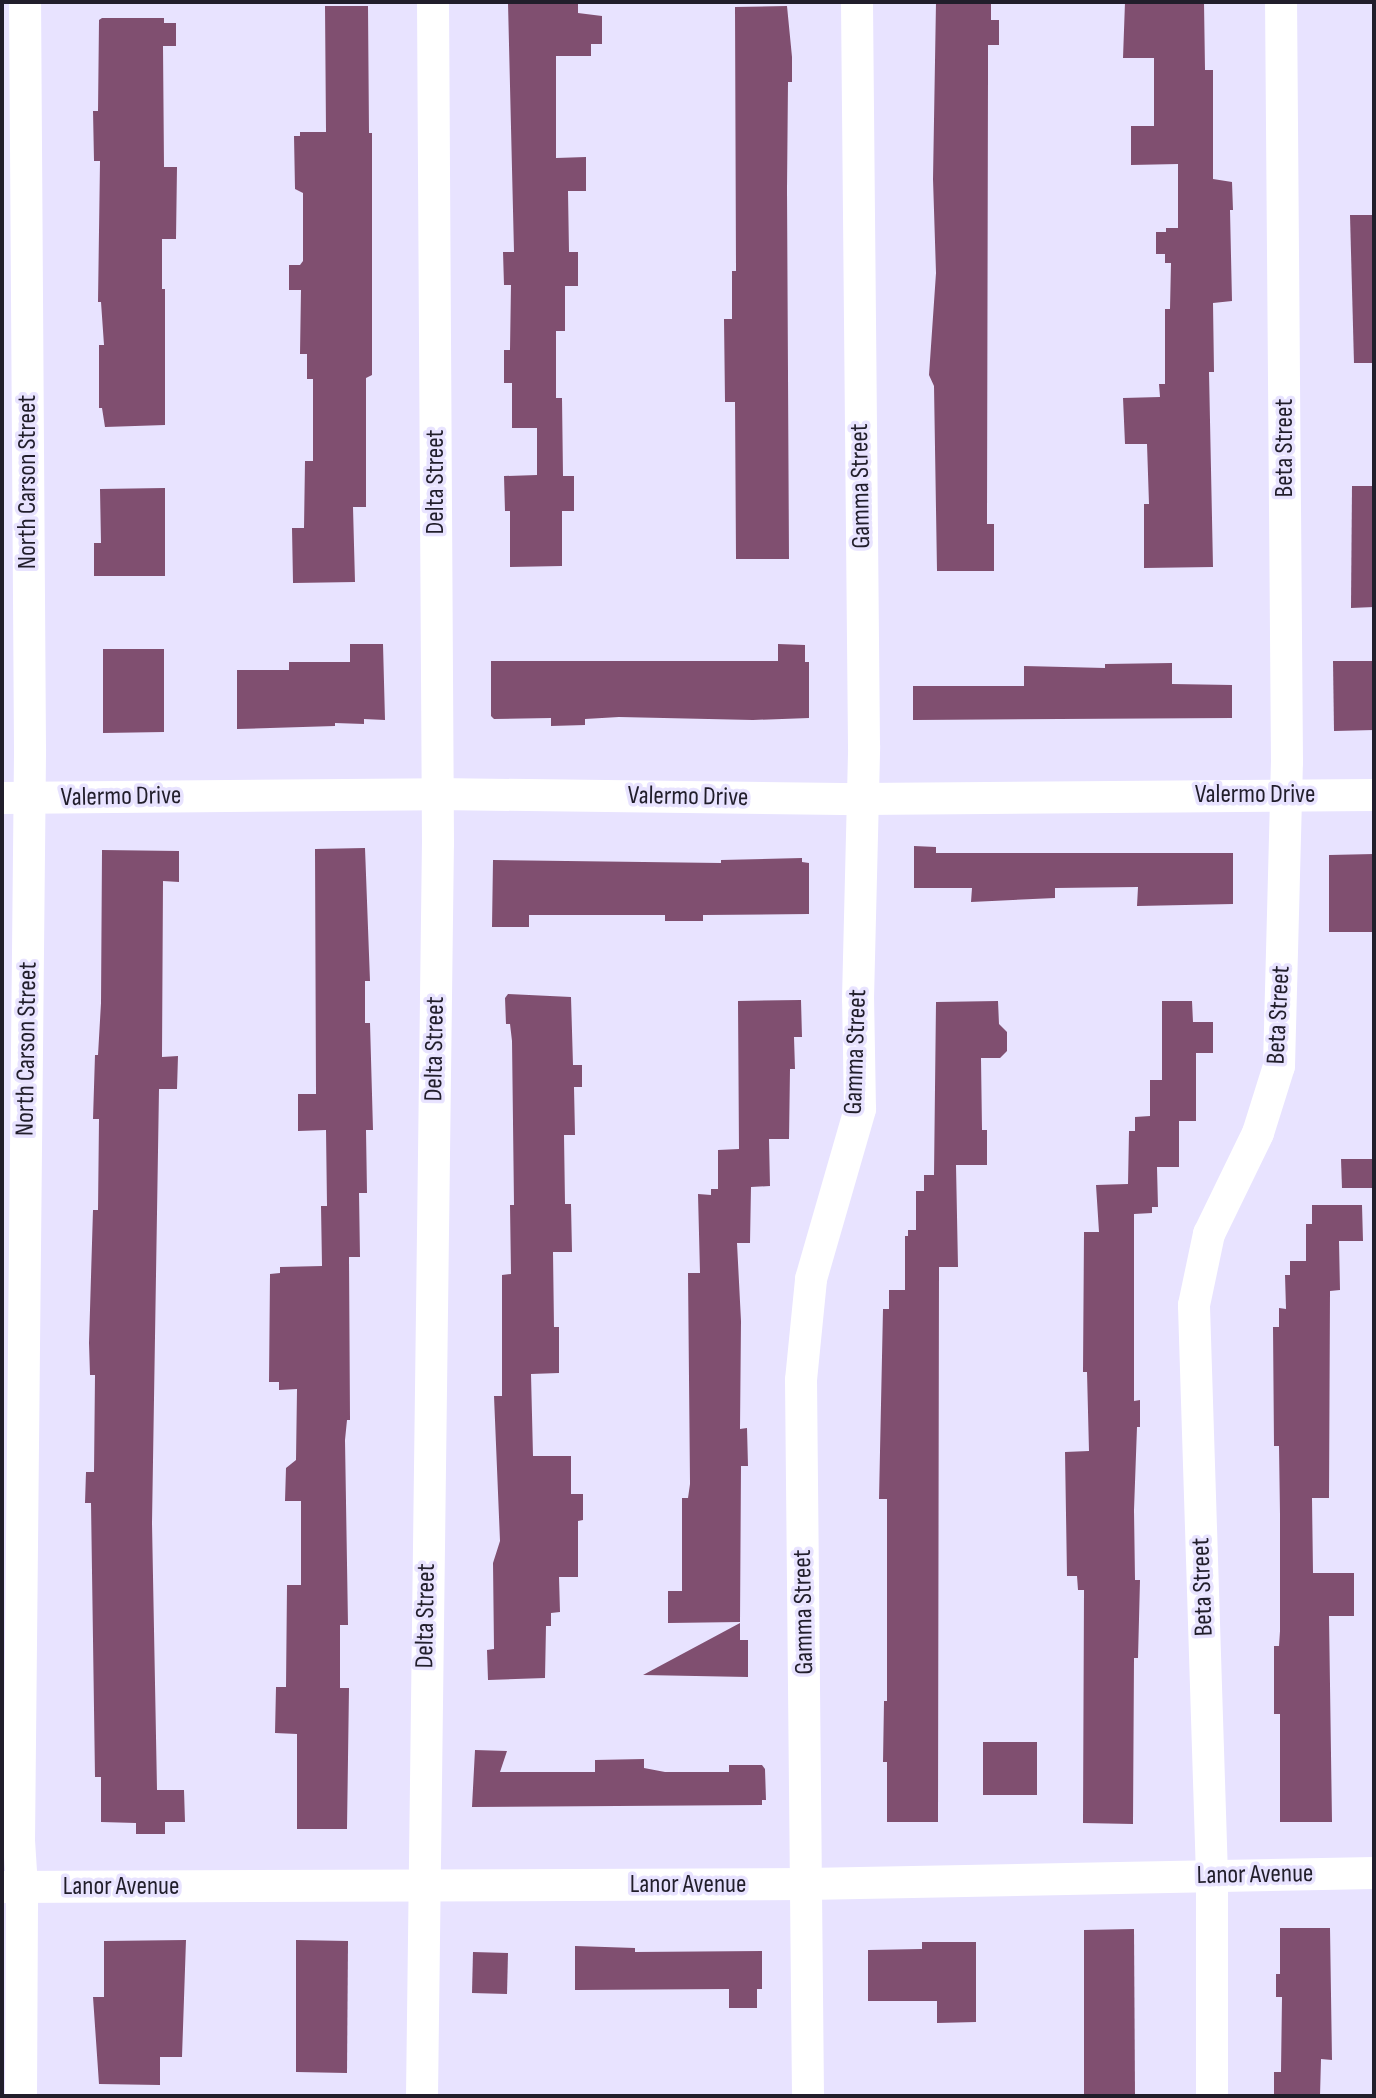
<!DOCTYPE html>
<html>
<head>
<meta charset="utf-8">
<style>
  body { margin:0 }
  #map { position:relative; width:1376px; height:2098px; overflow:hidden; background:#e8e3ff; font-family:"Sofia Sans Condensed",sans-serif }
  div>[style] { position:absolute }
  .building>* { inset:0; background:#804f70 }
  .minor>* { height:32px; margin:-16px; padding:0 16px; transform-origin:16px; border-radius:16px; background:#fff }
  span { translate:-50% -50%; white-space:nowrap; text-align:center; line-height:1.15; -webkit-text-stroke:7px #e8e3ff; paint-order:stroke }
  .street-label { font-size:26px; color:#211e2b }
  .frame { position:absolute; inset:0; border:4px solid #211e2b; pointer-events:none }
</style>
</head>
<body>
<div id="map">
  <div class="building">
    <i style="clip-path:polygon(936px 2px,991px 2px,991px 20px,999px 20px,999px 45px,988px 45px,988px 73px,987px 524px,994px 524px,994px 571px,937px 571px,934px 386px,929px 375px,936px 273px,933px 179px)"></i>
    <i style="clip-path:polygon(1125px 2px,1204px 2px,1205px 70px,1213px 70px,1213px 179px,1232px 182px,1233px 210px,1230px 210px,1232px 301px,1213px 303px,1214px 372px,1209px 372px,1213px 567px,1144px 568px,1144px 504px,1149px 504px,1147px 444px,1125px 444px,1123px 398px,1160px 397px,1159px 384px,1165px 384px,1165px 309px,1170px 309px,1171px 263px,1165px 263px,1165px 254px,1156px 254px,1156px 232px,1166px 232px,1166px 228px,1178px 228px,1178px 164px,1131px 165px,1131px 126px,1154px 126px,1154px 58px,1123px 58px)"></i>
    <i style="clip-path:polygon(508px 3px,578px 3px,578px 13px,602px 16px,602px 44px,591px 44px,591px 56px,556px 56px,556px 158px,586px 157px,586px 191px,568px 191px,569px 252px,578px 252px,578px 286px,565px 286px,565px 331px,556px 331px,556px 398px,562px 398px,563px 476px,574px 476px,574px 511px,562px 511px,562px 566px,510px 567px,510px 511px,505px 511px,504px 476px,537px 475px,537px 428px,512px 428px,512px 383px,504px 383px,504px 350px,510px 350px,511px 285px,504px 285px,503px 252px,514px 252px)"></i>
    <i style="clip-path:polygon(325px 6px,368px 6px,369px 133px,372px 133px,372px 375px,366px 378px,366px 507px,353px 507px,355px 582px,293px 583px,292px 528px,304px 528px,305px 461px,313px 461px,313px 379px,307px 379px,307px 354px,300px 354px,301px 290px,289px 290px,289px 265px,300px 265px,303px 261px,303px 193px,295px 189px,294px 136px,300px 136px,300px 132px,326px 132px)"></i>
    <i style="clip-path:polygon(787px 6px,792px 57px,792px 82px,788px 82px,787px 189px,789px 559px,736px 559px,735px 402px,725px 402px,724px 319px,732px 319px,732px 271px,736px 271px,735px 7px)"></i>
    <i style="clip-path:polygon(102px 18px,164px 18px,164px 23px,176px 23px,176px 46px,163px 46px,164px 167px,177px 167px,176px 239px,162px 239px,162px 289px,165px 289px,165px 425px,105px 427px,102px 408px,99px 408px,99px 345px,104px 345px,101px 302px,98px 302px,100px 161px,94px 161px,93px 111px,98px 111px,99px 20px)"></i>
    <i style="clip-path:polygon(1350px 215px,1374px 215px,1374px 363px,1354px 363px)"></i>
    <i style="clip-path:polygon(1352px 486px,1374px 486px,1374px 607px,1351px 608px)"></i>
    <i style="clip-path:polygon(165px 488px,165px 576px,94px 576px,94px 543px,101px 543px,100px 489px)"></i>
    <i style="clip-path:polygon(350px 644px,383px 644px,385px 720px,364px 719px,364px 724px,335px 723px,335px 726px,237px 729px,237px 670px,289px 670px,289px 662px,350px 662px)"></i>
    <i style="clip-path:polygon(778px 644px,805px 645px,805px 662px,809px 662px,809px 718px,753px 720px,619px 717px,585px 719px,585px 725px,551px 726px,551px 718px,494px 719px,491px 716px,491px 661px,778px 661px)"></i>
    <i style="clip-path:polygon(103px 649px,164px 649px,164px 732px,103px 733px)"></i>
    <i style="clip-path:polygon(1333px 661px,1374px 661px,1374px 730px,1334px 731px)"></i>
    <i style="clip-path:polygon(1172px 663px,1172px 684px,1232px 685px,1232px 718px,913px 720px,913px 686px,1024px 686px,1024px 666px,1105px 668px,1105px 664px)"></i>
    <i style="clip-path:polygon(914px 846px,936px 847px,936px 853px,1233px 853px,1233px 904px,1137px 906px,1138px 887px,1055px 888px,1055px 898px,971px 902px,972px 888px,914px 888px)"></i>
    <i style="clip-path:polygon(365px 848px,370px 981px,365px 981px,365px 1023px,370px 1023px,373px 1130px,366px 1130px,367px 1193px,359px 1193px,360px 1257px,349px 1257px,350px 1420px,347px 1420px,345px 1440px,348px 1625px,340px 1625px,340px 1688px,349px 1688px,347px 1829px,297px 1829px,297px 1734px,275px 1733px,276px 1687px,286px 1687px,287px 1585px,301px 1585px,301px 1501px,285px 1501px,286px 1468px,296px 1460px,297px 1389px,279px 1390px,279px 1382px,269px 1382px,270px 1274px,280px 1273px,280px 1267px,322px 1266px,321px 1206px,327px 1206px,326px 1130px,298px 1131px,298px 1094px,316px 1094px,315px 849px)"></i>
    <i style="clip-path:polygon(102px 850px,179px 851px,179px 882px,163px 881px,162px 1057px,178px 1056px,177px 1089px,159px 1089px,152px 1523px,157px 1790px,184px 1790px,185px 1822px,165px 1822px,165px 1834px,136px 1834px,136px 1823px,101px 1822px,101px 1777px,95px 1777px,91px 1503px,85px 1503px,86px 1472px,94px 1472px,95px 1375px,90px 1375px,89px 1343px,93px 1210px,98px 1210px,99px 1119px,93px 1119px,95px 1055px,98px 1055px,101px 1003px)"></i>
    <i style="clip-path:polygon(1374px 854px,1374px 932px,1329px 932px,1329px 855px)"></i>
    <i style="clip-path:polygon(802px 858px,802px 862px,809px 863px,809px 914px,703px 915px,703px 921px,665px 921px,665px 915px,529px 915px,529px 927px,492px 927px,493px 860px,721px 863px,721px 860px)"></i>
    <i style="clip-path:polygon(508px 994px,571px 997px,573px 1065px,582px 1065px,582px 1087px,574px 1087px,575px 1135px,564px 1135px,565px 1204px,571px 1204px,572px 1252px,553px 1252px,554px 1327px,559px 1327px,559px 1373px,531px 1374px,533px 1456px,571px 1456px,571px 1494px,583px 1494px,583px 1520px,578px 1521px,578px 1577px,559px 1577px,560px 1612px,551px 1613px,551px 1626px,546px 1626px,545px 1678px,488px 1680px,487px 1650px,494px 1649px,493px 1563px,500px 1541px,494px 1396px,502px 1396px,502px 1275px,511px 1274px,510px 1205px,514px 1205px,512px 1041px,510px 1024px,506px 1024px,505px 998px)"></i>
    <i style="clip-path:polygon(801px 1000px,802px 1037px,794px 1037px,795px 1069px,790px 1069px,789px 1139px,769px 1139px,770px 1186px,751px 1187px,750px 1243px,737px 1243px,741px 1321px,740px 1429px,747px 1428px,748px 1466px,741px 1466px,740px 1622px,668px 1623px,668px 1591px,682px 1591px,682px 1498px,688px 1498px,690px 1484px,688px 1273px,700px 1273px,698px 1194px,711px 1195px,711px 1189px,718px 1189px,718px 1150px,739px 1149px,738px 1001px)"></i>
    <i style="clip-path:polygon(998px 1001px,999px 1024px,1007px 1032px,1007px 1051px,1000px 1058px,981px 1058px,982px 1130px,987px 1130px,987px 1165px,956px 1165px,958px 1267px,939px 1267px,938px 1822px,887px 1822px,887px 1762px,883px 1762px,884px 1701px,887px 1701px,887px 1499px,879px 1499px,883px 1309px,889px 1309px,889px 1290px,905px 1290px,905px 1236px,908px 1236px,908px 1230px,916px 1230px,916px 1191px,924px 1191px,924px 1175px,934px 1175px,936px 1002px)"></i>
    <i style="clip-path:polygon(1162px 1001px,1192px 1001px,1193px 1022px,1213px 1022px,1213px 1053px,1196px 1053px,1196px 1121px,1179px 1121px,1179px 1167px,1157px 1167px,1158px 1207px,1152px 1207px,1152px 1213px,1134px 1214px,1134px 1401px,1140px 1400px,1140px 1427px,1137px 1427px,1134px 1510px,1135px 1580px,1140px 1580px,1138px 1658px,1134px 1658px,1133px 1824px,1083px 1823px,1084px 1590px,1078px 1590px,1077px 1576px,1067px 1576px,1065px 1452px,1089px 1451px,1087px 1372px,1083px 1372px,1084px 1232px,1099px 1232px,1096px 1185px,1128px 1184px,1129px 1131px,1135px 1131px,1135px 1117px,1150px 1116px,1150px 1080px,1162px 1080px)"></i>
    <i style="clip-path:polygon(1341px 1159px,1374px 1159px,1374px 1188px,1342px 1188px)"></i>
    <i style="clip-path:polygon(1312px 1205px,1362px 1205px,1363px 1241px,1339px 1241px,1340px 1290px,1330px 1291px,1329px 1498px,1312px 1498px,1313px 1573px,1354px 1573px,1354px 1616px,1329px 1616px,1332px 1822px,1280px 1822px,1280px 1714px,1274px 1714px,1274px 1646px,1279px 1646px,1280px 1631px,1280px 1515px,1279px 1446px,1274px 1446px,1273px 1327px,1279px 1327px,1279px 1308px,1286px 1309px,1285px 1275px,1290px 1275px,1290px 1261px,1306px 1261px,1306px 1224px,1312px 1224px)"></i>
    <i style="clip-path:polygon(740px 1623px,740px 1640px,748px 1640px,748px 1677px,643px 1675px)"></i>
    <i style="clip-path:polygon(983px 1742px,1037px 1742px,1037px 1795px,983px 1795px)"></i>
    <i style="clip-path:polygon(475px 1750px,507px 1751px,500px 1772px,595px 1772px,595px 1760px,644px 1759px,644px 1768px,665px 1772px,729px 1772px,729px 1765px,762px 1765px,765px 1769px,766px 1800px,762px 1800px,762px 1805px,472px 1807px)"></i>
    <i style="clip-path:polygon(1280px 1928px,1330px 1928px,1332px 2060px,1321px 2059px,1320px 2096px,1274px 2096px,1274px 2072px,1281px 2072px,1282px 1997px,1276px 1997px,1276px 1974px,1280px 1974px)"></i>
    <i style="clip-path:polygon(1134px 1929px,1135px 2096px,1084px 2096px,1084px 1930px)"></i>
    <i style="clip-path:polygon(186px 1940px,182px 2057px,160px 2057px,160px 2085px,99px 2084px,93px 1997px,104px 1997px,104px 1941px)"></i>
    <i style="clip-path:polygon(296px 1940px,348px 1941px,347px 2073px,296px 2072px)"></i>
    <i style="clip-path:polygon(922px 1942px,976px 1942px,976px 2022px,937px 2023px,937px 2001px,868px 2001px,868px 1950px,922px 1949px)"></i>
    <i style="clip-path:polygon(575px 1946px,635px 1948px,635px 1952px,762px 1951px,762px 1989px,757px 1989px,757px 2008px,729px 2008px,729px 1989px,575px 1990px)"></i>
    <i style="clip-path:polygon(473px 1952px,508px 1953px,507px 1994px,472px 1993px)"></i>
  </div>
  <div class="minor">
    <i style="left:2px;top:798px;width:435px;rotate:-0.5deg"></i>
    <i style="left:437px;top:794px;width:425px;rotate:0.7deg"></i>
    <i style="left:862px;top:799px;width:512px;rotate:-0.45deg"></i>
    <i style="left:3px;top:1887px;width:804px;rotate:-0.21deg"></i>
    <i style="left:807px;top:1884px;width:567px;rotate:-1.11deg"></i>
    <i style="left:21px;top:2096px;width:209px;rotate:-89.7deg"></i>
    <i style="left:22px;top:1887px;width:46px;rotate:-93.7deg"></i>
    <i style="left:19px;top:1841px;width:1092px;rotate:-89.42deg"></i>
    <i style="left:30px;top:749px;width:747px;rotate:-90.38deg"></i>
    <i style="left:422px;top:2096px;width:1252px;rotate:-89.27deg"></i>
    <i style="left:438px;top:844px;width:842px;rotate:-90.34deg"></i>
    <i style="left:808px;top:2096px;width:716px;rotate:-90.56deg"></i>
    <i style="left:801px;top:1380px;width:101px;rotate:-84.3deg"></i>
    <i style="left:811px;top:1279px;width:177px;rotate:-73.9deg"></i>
    <i style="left:860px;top:1109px;width:110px;rotate:-91deg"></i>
    <i style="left:858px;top:999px;width:253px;rotate:-88.6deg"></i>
    <i style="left:864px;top:746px;width:744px;rotate:-90.54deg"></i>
    <i style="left:1212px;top:2096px;width:220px;rotate:-90deg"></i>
    <i style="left:1212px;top:1876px;width:571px;rotate:-91.81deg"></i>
    <i style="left:1194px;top:1305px;width:73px;rotate:-78.1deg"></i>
    <i style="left:1209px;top:1234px;width:112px;rotate:-64.1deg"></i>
    <i style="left:1258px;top:1133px;width:70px;rotate:-72.6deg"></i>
    <i style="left:1279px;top:1066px;width:304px;rotate:-88.5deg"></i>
    <i style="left:1287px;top:762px;width:760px;rotate:-90.45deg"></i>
  </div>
  <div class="street-label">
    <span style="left:1285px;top:448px;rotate:-90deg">Beta Street</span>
    <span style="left:28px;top:482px;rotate:-90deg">North Carson Street</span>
    <span style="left:436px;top:482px;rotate:-90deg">Delta Street</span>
    <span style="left:861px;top:486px;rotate:-91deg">Gamma Street</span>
    <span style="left:1255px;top:795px">Valermo Drive</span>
    <span style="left:121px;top:797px;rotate:-1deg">Valermo Drive</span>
    <span style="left:688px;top:797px;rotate:1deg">Valermo Drive</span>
    <span style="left:1279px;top:1015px;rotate:-87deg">Beta Street</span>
    <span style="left:27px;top:1049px;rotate:-89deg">North Carson Street</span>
    <span style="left:435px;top:1049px;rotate:-89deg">Delta Street</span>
    <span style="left:856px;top:1052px;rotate:-88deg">Gamma Street</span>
    <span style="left:1203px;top:1587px;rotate:-92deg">Beta Street</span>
    <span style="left:804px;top:1612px;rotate:-91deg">Gamma Street</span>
    <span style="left:426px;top:1616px;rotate:-89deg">Delta Street</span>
    <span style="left:1255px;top:1875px;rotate:-1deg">Lanor Avenue</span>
    <span style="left:688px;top:1885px">Lanor Avenue</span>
    <span style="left:121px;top:1887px">Lanor Avenue</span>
  </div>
  <div class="frame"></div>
</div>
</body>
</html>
